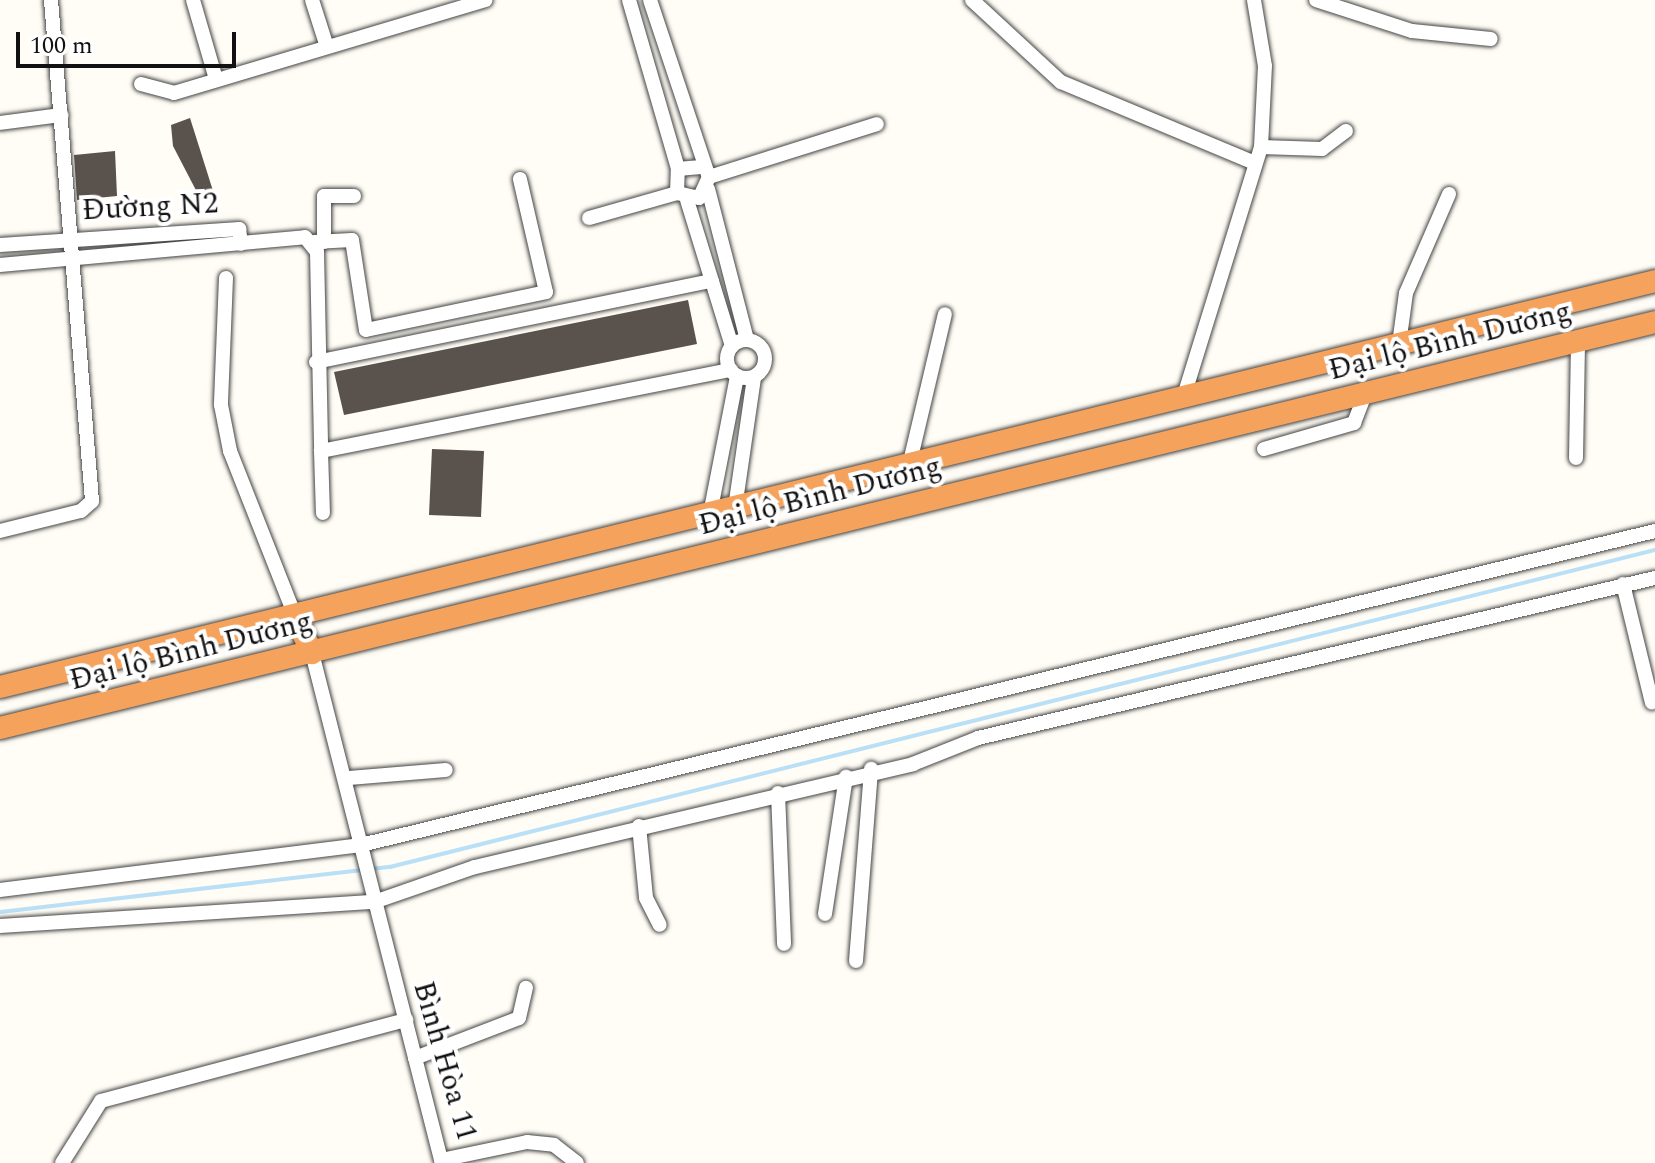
<!DOCTYPE html>
<html>
<head>
<meta charset="utf-8">
<style>
  body { margin:0 }
  #map { position:relative; width:1655px; height:1163px; overflow:hidden; background:#fffdf5; font-family:Spectral,serif }
  div>[style] { position:absolute }
  .stream>* { height:4px; margin:-2px; padding:0 2px; transform-origin:2px; border-radius:2px; background:#b9e0f7 }
  .building>* { inset:0; background:#5a524d }
  .roads { filter:drop-shadow(0 0 2px #444) drop-shadow(0 0 2px #444) }
  .minor>* { height:14px; margin:-7px; padding:0 7px; transform-origin:7px; border-radius:7px; background:#fff }
  .minor>.ring { margin:-7px; padding:0; box-sizing:content-box; background:none; border:14px solid #fff; border-radius:50% }
  .highway>* { height:22px; margin:-11px; padding:0 11px; transform-origin:11px; border-radius:11px; background:#f5a25d }
  span { translate:-50% -50%; white-space:nowrap; text-align:center; line-height:1.15; -webkit-text-stroke:8px #fff; paint-order:stroke }
  .street-label { font-size:30px; color:#111 }
  .scale { position:absolute; left:16px; top:32px; width:220px; height:36px; box-sizing:border-box; border:4px solid #111; border-top:0; padding-left:10px; font-size:24px; line-height:28px; white-space:nowrap; color:#111; -webkit-text-stroke:6px #fff; paint-order:stroke }
</style>
</head>
<body>
<div id="map">
  <div class="stream">
    <i style="left:0;top:912px;width:393px;rotate:-6.6deg"></i>
    <i style="left:390px;top:867px;width:1304px;rotate:-14.07deg"></i>
  </div>
  <div class="building">
    <i style="clip-path:polygon(190px 118px,214px 194px,200px 198px,173px 146px,171px 125px)"></i>
    <i style="clip-path:polygon(115px 151px,117px 196px,77px 200px,74px 155px)"></i>
    <i style="clip-path:polygon(688px 300px,697px 344px,344px 415px,334px 372px)"></i>
    <i style="clip-path:polygon(432px 449px,484px 451px,481px 517px,429px 515px)"></i>
  </div>
  <div class="roads">
    <div class="minor">
      <i style="left:193px;top:0;width:82px;rotate:73.8deg"></i>
      <i style="left:312px;top:0;width:49px;rotate:72.3deg"></i>
      <i style="left:629px;top:0;width:176px;rotate:73.8deg"></i>
      <i style="left:650px;top:0;width:187px;rotate:71.6deg"></i>
      <i style="left:709px;top:177px;width:23px;rotate:115deg"></i>
      <i style="left:699px;top:198px;width:23px;rotate:-167deg"></i>
      <i style="left:677px;top:193px;width:24px;rotate:-88deg"></i>
      <i style="left:678px;top:169px;width:23px;rotate:-5deg"></i>
      <i style="left:972px;top:0;width:121px;rotate:42.7deg"></i>
      <i style="left:1061px;top:82px;width:210px;rotate:22.7deg"></i>
      <i style="left:1316px;top:0;width:101px;rotate:17.9deg"></i>
      <i style="left:1412px;top:31px;width:79px;rotate:5.8deg"></i>
      <i style="left:141px;top:84px;width:34px;rotate:15deg"></i>
      <i style="left:174px;top:93px;width:325px;rotate:-16.6deg"></i>
      <i style="left:0;top:123px;width:62px;rotate:-7.5deg"></i>
      <i style="left:1261px;top:147px;width:61px;rotate:1.9deg"></i>
      <i style="left:1322px;top:149px;width:30px;rotate:-37deg"></i>
      <i style="left:709px;top:177px;width:176px;rotate:-17.5deg"></i>
      <i style="left:708px;top:189px;width:156px;rotate:75.5deg"></i>
      <i style="left:687px;top:200px;width:153px;rotate:72.9deg"></i>
      <i style="left:589px;top:218px;width:91px;rotate:-15.9deg"></i>
      <i style="left:314px;top:242px;width:38px;rotate:-3deg"></i>
      <i style="left:352px;top:240px;width:91px;rotate:81.2deg"></i>
      <i style="left:366px;top:330px;width:184px;rotate:-11.9deg"></i>
      <i style="left:546px;top:292px;width:116px;rotate:-103deg"></i>
      <i style="left:324px;top:242px;width:46px;rotate:-90deg"></i>
      <i style="left:324px;top:196px;width:30px"></i>
      <i style="left:0;top:245px;width:240px;rotate:-3.8deg"></i>
      <i style="left:239px;top:229px;width:15px;rotate:82deg"></i>
      <i style="left:0;top:265px;width:306px;rotate:-5.2deg"></i>
      <i style="left:305px;top:237px;width:19px;rotate:51deg"></i>
      <i style="left:317px;top:252px;width:199px;rotate:88.8deg"></i>
      <i style="left:321px;top:451px;width:418px;rotate:-11.2deg"></i>
      <i style="left:226px;top:278px;width:127px;rotate:92.3deg"></i>
      <i style="left:221px;top:405px;width:47px;rotate:78.9deg"></i>
      <i style="left:230px;top:451px;width:177px;rotate:68.5deg"></i>
      <i class="ring" style="left:727px;top:340px;width:24px;height:24px"></i>
      <i style="left:1399px;top:344px;width:51px;rotate:-82.2deg"></i>
      <i style="left:1406px;top:293px;width:108px;rotate:-66.5deg"></i>
      <i style="left:316px;top:362px;width:404px;rotate:-11.6deg"></i>
      <i style="left:1183px;top:399px;width:264px;rotate:-72.8deg"></i>
      <i style="left:1261px;top:147px;width:81px;rotate:-87.2deg"></i>
      <i style="left:1265px;top:66px;width:67px;rotate:-99.5deg"></i>
      <i style="left:1264px;top:449px;width:94px;rotate:-16.1deg"></i>
      <i style="left:1354px;top:423px;width:30px;rotate:-69deg"></i>
      <i style="left:321px;top:451px;width:62px;rotate:88.2deg"></i>
      <i style="left:1576px;top:458px;width:117px;rotate:-89deg"></i>
      <i style="left:909px;top:466px;width:156px;rotate:-76.7deg"></i>
      <i style="left:735px;top:508px;width:132px;rotate:-81.7deg"></i>
      <i style="left:710px;top:514px;width:141px;rotate:-78.9deg"></i>
      <i style="left:0;top:531px;width:83px;rotate:-13.9deg"></i>
      <i style="left:81px;top:511px;width:15px;rotate:-42deg"></i>
      <i style="left:92px;top:501px;width:503px;rotate:-94.68deg"></i>
      <i style="left:1623px;top:584px;width:122px;rotate:76.3deg"></i>
      <i style="left:312px;top:653px;width:523px;rotate:75.72deg"></i>
      <i style="left:441px;top:1160px;width:88px;rotate:-11.8deg"></i>
      <i style="left:527px;top:1142px;width:27px;rotate:6deg"></i>
      <i style="left:554px;top:1145px;width:29px;rotate:38deg"></i>
      <i style="left:349px;top:778px;width:97px;rotate:-4.7deg"></i>
      <i style="left:778px;top:793px;width:151px;rotate:87.7deg"></i>
      <i style="left:639px;top:826px;width:72px;rotate:84.4deg"></i>
      <i style="left:646px;top:898px;width:30px;rotate:63deg"></i>
      <i style="left:0;top:890px;width:364px;rotate:-7.1deg"></i>
      <i style="left:361px;top:845px;width:1332px;rotate:-13.64deg"></i>
      <i style="left:825px;top:914px;width:139px;rotate:-81.3deg"></i>
      <i style="left:0;top:926px;width:375px;rotate:-3.7deg"></i>
      <i style="left:374px;top:902px;width:107px;rotate:-19.1deg"></i>
      <i style="left:475px;top:867px;width:450px;rotate:-13.2deg"></i>
      <i style="left:913px;top:764px;width:70px;rotate:-21.8deg"></i>
      <i style="left:978px;top:738px;width:696px;rotate:-13.3deg"></i>
      <i style="left:856px;top:961px;width:193px;rotate:-85.5deg"></i>
      <i style="left:415px;top:1058px;width:111px;rotate:-21deg"></i>
      <i style="left:519px;top:1018px;width:31px;rotate:-77deg"></i>
      <i style="left:62px;top:1163px;width:73px;rotate:-57.8deg"></i>
      <i style="left:101px;top:1101px;width:316px;rotate:-14.9deg"></i>
    </div>
    <div class="highway">
      <i style="left:295px;top:616px;width:41px;rotate:65.3deg"></i>
      <i style="left:0;top:687px;width:1704px;rotate:-13.78deg"></i>
      <i style="left:0;top:728px;width:1704px;rotate:-13.78deg"></i>
    </div>
  </div>
  <div class="street-label">
    <span style="left:150px;top:207px;rotate:-3deg">Đường N2</span>
    <span style="left:1450px;top:341px;rotate:-14deg">Đại lộ Bình Dương</span>
    <span style="left:820px;top:496px;rotate:-14deg">Đại lộ Bình Dương</span>
    <span style="left:191px;top:651px;rotate:-14deg">Đại lộ Bình Dương</span>
    <span style="left:445px;top:1061px;rotate:74deg">Bình Hòa 11</span>
  </div>
  <div class="scale">100 m</div>
</div>
</body>
</html>
